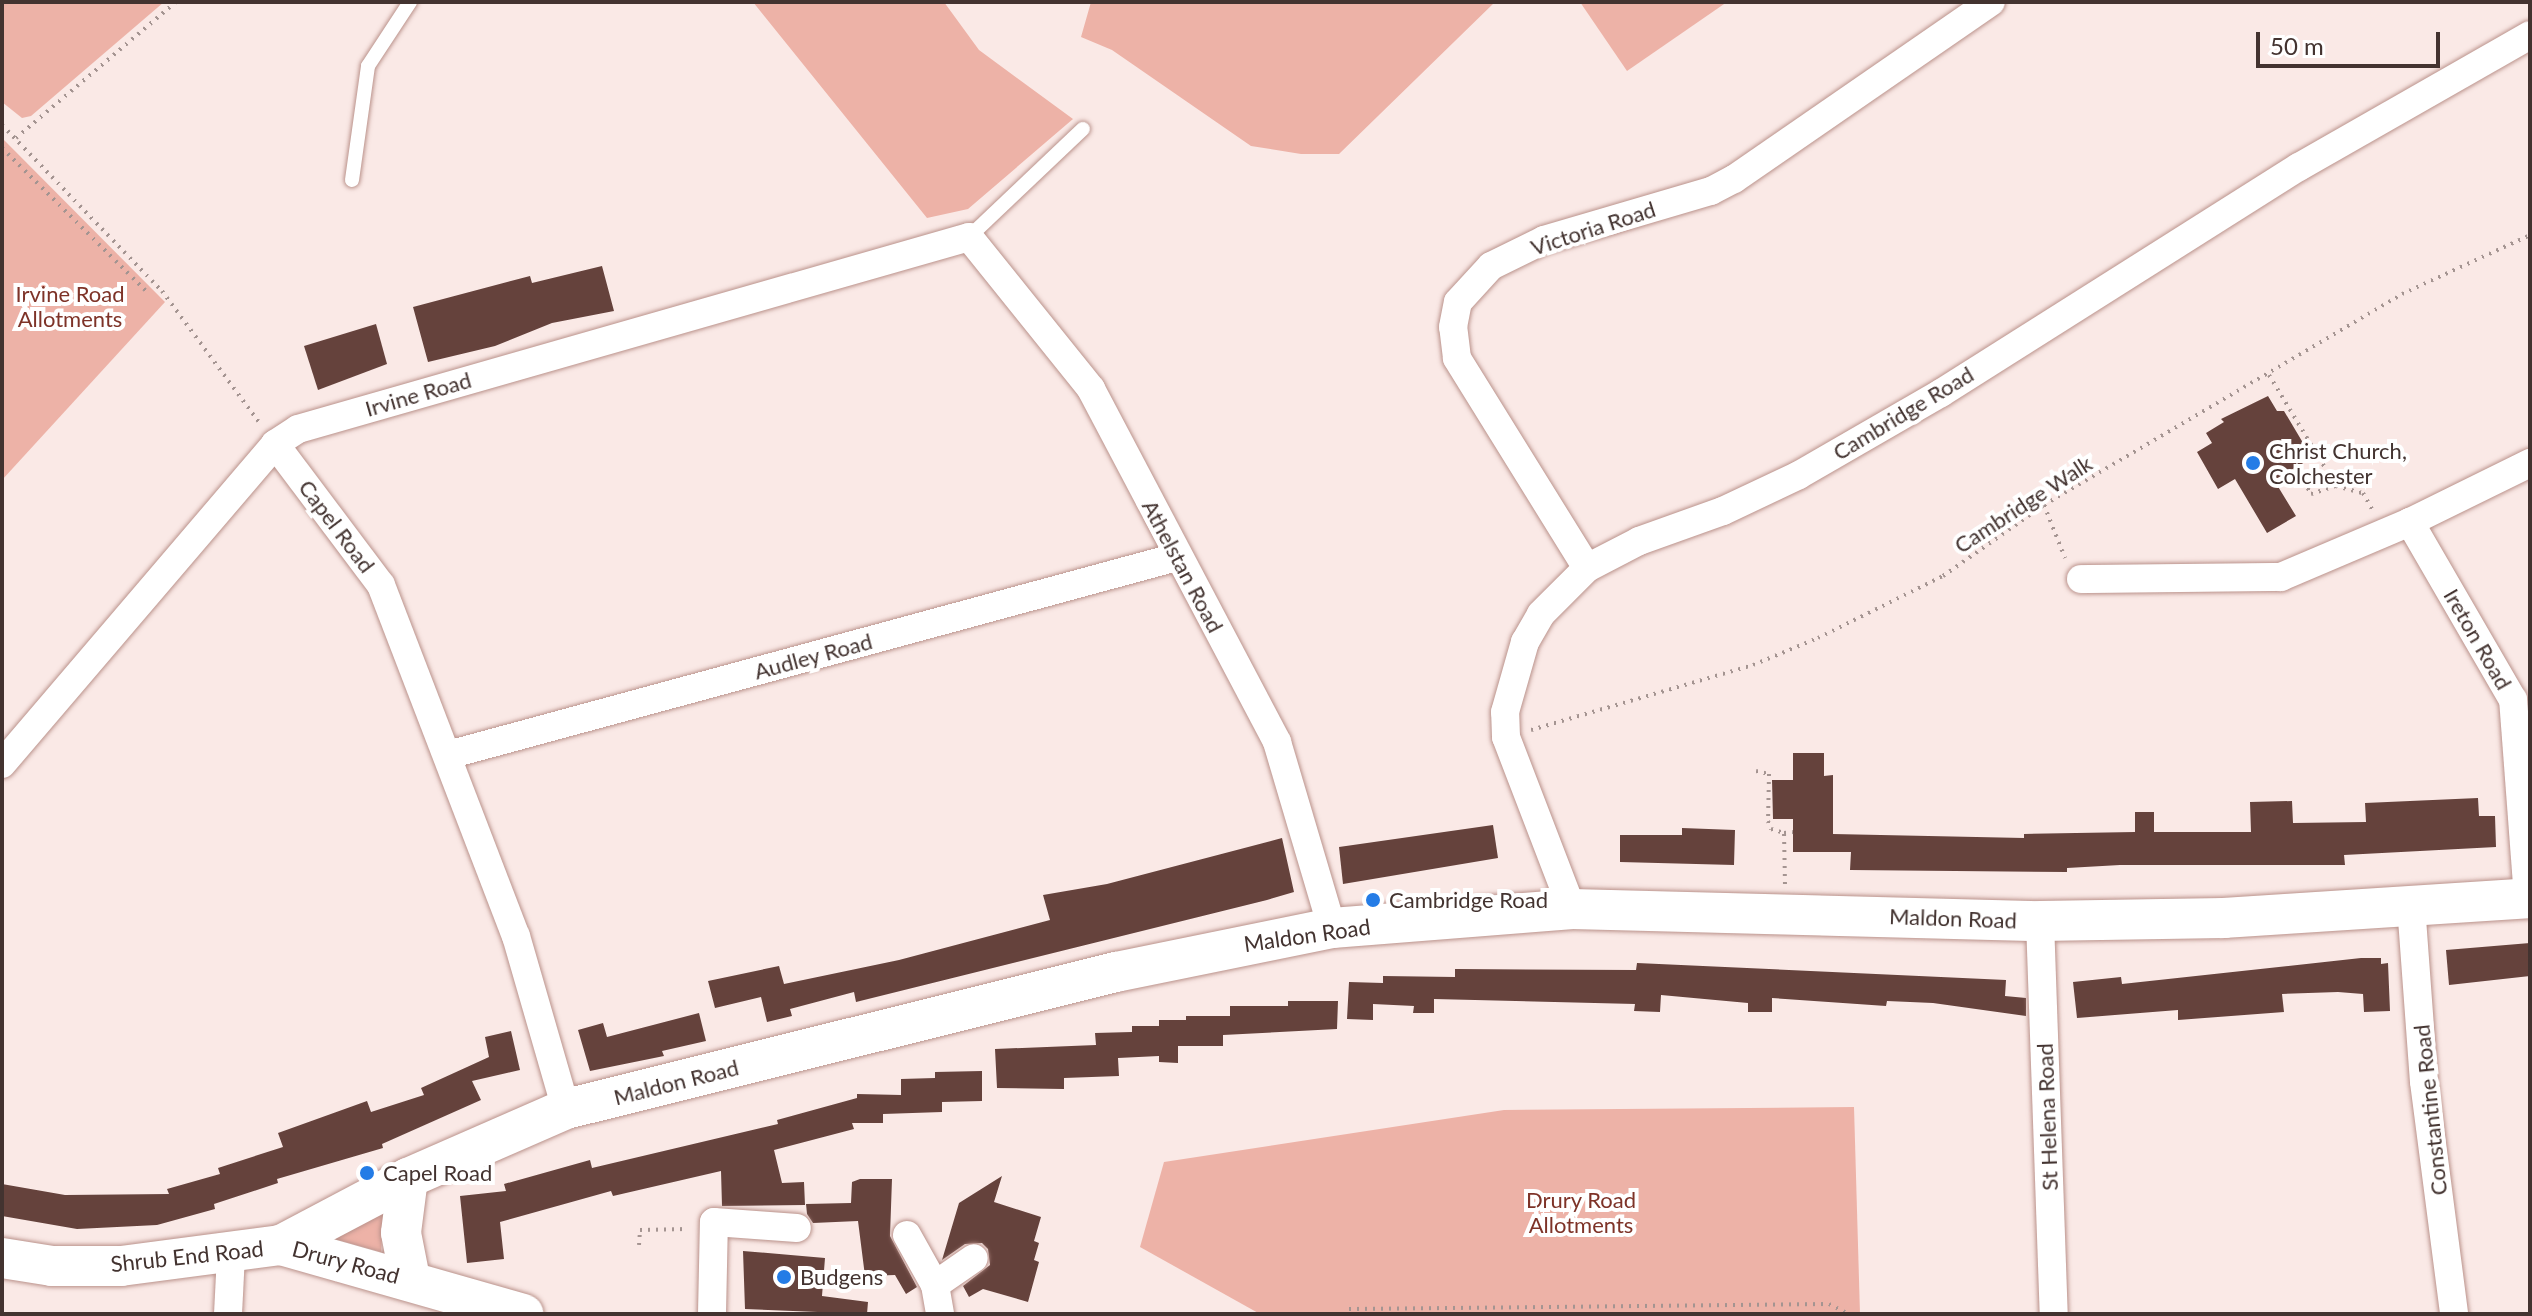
<!DOCTYPE html>
<html>
<head>
<meta charset="utf-8">
<style>
  body { margin:0 }
  #map { position:relative; width:2532px; height:1316px; overflow:hidden; background:#fae9e6; font-family:Lato,sans-serif }
  div>[style] { position:absolute }
  .green>* { inset:0; background:#edb2a7 }
  .building>* { inset:0; background:#65423c }
  .path>* { height:4px; margin-top:-2px; transform-origin:0; background:repeating-linear-gradient(90deg,#a49491 0 2px,transparent 0 8px) }
  .roads { filter:drop-shadow(0 0 2px #ba928b) drop-shadow(0 0 2px #ba928b) }
  .service>* { height:14px; margin:-7px; padding:0 7px; transform-origin:7px; border-radius:7px; background:#fff }
  .minor>* { height:28px; margin:-14px; padding:0 14px; transform-origin:14px; border-radius:14px; background:#fff }
  .secondary>* { height:40px; margin:-20px; padding:0 20px; transform-origin:20px; border-radius:20px; background:#fff }
  .dots>* { width:22px; height:22px; translate:-50% -50%; box-sizing:border-box; border:4px solid #fff; border-radius:50% }
  span { translate:-50% -50%; white-space:nowrap; text-align:center; line-height:1.15; -webkit-text-stroke:8px #fff; paint-order:stroke }
  .street-label { font-size:22px; color:#433330 }
  .park-label { font-size:22px; color:#7e3328 }
  .poi-label { font-size:22px; color:#433330 }
  .left { translate:0 -50%; text-align:left }
  .frame { position:absolute; inset:0; border:4px solid #433330; pointer-events:none }
  .scale { position:absolute; left:2256px; top:32px; width:184px; height:36px; box-sizing:border-box; border:4px solid #433330; border-top:0; padding-left:10px; font-size:24px; line-height:28px; white-space:nowrap; color:#433330; -webkit-text-stroke:6px #fff; paint-order:stroke }
</style>
</head>
<body>
<div id="map">
  <div class="green">
    <i style="clip-path:polygon(2px 2px,164px 2px,31px 116px,22px 118px,2px 102px)"></i>
    <i style="clip-path:polygon(753px 2px,944px 2px,979px 50px,1073px 119px,968px 209px,927px 218px)"></i>
    <i style="clip-path:polygon(1091px 2px,1495px 2px,1339px 154px,1301px 154px,1251px 146px,1112px 50px,1081px 37px)"></i>
    <i style="clip-path:polygon(1580px 2px,1727px 2px,1627px 71px)"></i>
    <i style="clip-path:polygon(2px 138px,165px 302px,2px 480px)"></i>
    <i style="clip-path:polygon(1854px 1107px,1860px 1314px,1260px 1314px,1140px 1247px,1164px 1162px,1504px 1110px)"></i>
    <i style="clip-path:polygon(384px 1209px,381px 1252px,321px 1235px)"></i>
  </div>
  <div class="building">
    <i style="clip-path:polygon(602px 266px,614px 311px,552px 323px,495px 346px,428px 362px,413px 307px,530px 276px,532px 283px)"></i>
    <i style="clip-path:polygon(376px 324px,387px 364px,318px 390px,304px 346px)"></i>
    <i style="clip-path:polygon(2268px 396px,2277px 411px,2284px 411px,2312px 458px,2274px 480px,2296px 516px,2267px 533px,2235px 479px,2218px 489px,2197px 452px,2212px 443px,2206px 433px,2224px 422px,2221px 419px)"></i>
    <i style="clip-path:polygon(1793px 753px,1824px 753px,1824px 776px,1833px 775px,1833px 834px,2024px 838px,2024px 834px,2135px 832px,2135px 812px,2154px 812px,2154px 832px,2251px 832px,2250px 802px,2292px 801px,2293px 823px,2366px 822px,2365px 803px,2478px 798px,2479px 816px,2495px 816px,2496px 847px,2344px 855px,2345px 865px,2120px 865px,2067px 868px,2067px 872px,1850px 870px,1851px 852px,1793px 852px,1793px 819px,1773px 819px,1772px 780px,1793px 780px)"></i>
    <i style="clip-path:polygon(1493px 825px,1498px 858px,1343px 884px,1339px 847px)"></i>
    <i style="clip-path:polygon(1682px 828px,1735px 830px,1734px 865px,1620px 862px,1620px 835px,1682px 835px)"></i>
    <i style="clip-path:polygon(1282px 838px,1294px 892px,1267px 900px,856px 1002px,854px 992px,790px 1009px,792px 1016px,767px 1022px,761px 997px,715px 1008px,708px 981px,779px 966px,784px 984px,899px 960px,1050px 920px,1043px 895px,1107px 884px)"></i>
    <i style="clip-path:polygon(2530px 943px,2530px 976px,2449px 985px,2446px 950px)"></i>
    <i style="clip-path:polygon(2361px 958px,2381px 958px,2381px 964px,2388px 963px,2390px 1011px,2364px 1012px,2363px 994px,2338px 992px,2282px 994px,2284px 1012px,2178px 1020px,2178px 1010px,2077px 1018px,2073px 982px,2121px 977px,2122px 984px)"></i>
    <i style="clip-path:polygon(1637px 963px,2006px 980px,2005px 996px,2026px 998px,2026px 1016px,1933px 1003px,1887px 1001px,1886px 1006px,1772px 998px,1772px 1012px,1748px 1012px,1748px 1003px,1661px 995px,1660px 1012px,1634px 1011px,1635px 1004px,1434px 999px,1434px 1013px,1413px 1013px,1414px 1006px,1373px 1004px,1373px 1020px,1347px 1019px,1349px 982px,1383px 983px,1383px 976px,1455px 977px,1455px 969px,1636px 970px)"></i>
    <i style="clip-path:polygon(1288px 1001px,1338px 1001px,1337px 1029px,1223px 1035px,1223px 1046px,1178px 1046px,1178px 1063px,1159px 1062px,1159px 1056px,1118px 1058px,1119px 1076px,1064px 1078px,1064px 1089px,997px 1088px,995px 1049px,1096px 1045px,1095px 1033px,1132px 1032px,1132px 1026px,1159px 1026px,1159px 1020px,1186px 1020px,1186px 1016px,1230px 1016px,1230px 1006px,1288px 1006px)"></i>
    <i style="clip-path:polygon(699px 1013px,706px 1041px,662px 1051px,664px 1056px,590px 1071px,578px 1030px,603px 1023px,607px 1037px)"></i>
    <i style="clip-path:polygon(511px 1031px,520px 1070px,472px 1081px,481px 1100px,382px 1144px,383px 1148px,277px 1179px,278px 1183px,214px 1204px,215px 1209px,157px 1225px,77px 1229px,2px 1216px,2px 1184px,65px 1195px,169px 1194px,167px 1189px,220px 1174px,218px 1168px,283px 1147px,278px 1133px,367px 1101px,371px 1112px,424px 1095px,421px 1088px,489px 1057px,485px 1037px)"></i>
    <i style="clip-path:polygon(982px 1071px,982px 1101px,942px 1102px,942px 1112px,883px 1114px,883px 1123px,852px 1123px,854px 1129px,774px 1150px,782px 1183px,804px 1182px,805px 1205px,722px 1206px,721px 1171px,613px 1196px,611px 1191px,500px 1222px,504px 1259px,467px 1263px,460px 1196px,506px 1191px,504px 1184px,590px 1160px,592px 1168px,778px 1124px,777px 1120px,857px 1098px,857px 1094px,901px 1095px,901px 1079px,935px 1078px,935px 1072px)"></i>
    <i style="clip-path:polygon(1002px 1176px,994px 1202px,1041px 1217px,1034px 1241px,1039px 1243px,1034px 1260px,1039px 1262px,1028px 1302px,983px 1289px,969px 1297px,963px 1286px,990px 1265px,988px 1249px,982px 1243px,965px 1244px,942px 1260px,959px 1203px)"></i>
    <i style="clip-path:polygon(860px 1179px,892px 1179px,890px 1236px,917px 1287px,906px 1294px,895px 1275px,865px 1276px,858px 1221px,813px 1223px,807px 1214px,806px 1204px,851px 1203px,852px 1182px)"></i>
    <i style="clip-path:polygon(743px 1251px,825px 1258px,822px 1296px,868px 1302px,867px 1314px,745px 1309px)"></i>
  </div>
  <div class="path">
    <i style="left:2px;top:125px;width:231px;rotate:46.1deg"></i>
    <i style="left:162px;top:291px;width:167px;rotate:53.5deg"></i>
    <i style="left:16px;top:138px;width:210px;rotate:-40.4deg"></i>
    <i style="left:2px;top:148px;width:203px;rotate:44.8deg"></i>
    <i style="left:2269px;top:375px;width:130px;rotate:58.9deg"></i>
    <i style="left:2336px;top:486px;width:28px;rotate:15deg"></i>
    <i style="left:2363px;top:493px;width:21px;rotate:61deg"></i>
    <i style="left:2295px;top:468px;width:31px;rotate:58deg"></i>
    <i style="left:2311px;top:494px;width:26px;rotate:-18deg"></i>
    <i style="left:2044px;top:505px;width:57px;rotate:68.4deg"></i>
    <i style="left:1531px;top:730px;width:231px;rotate:-16.3deg"></i>
    <i style="left:1753px;top:665px;width:70px;rotate:-22.6deg"></i>
    <i style="left:1818px;top:638px;width:140px;rotate:-26.4deg"></i>
    <i style="left:1943px;top:576px;width:123px;rotate:-35.1deg"></i>
    <i style="left:2044px;top:505px;width:416px;rotate:-30.5deg"></i>
    <i style="left:2402px;top:294px;width:141px;rotate:-24.7deg"></i>
    <i style="left:1756px;top:771px;width:13px;rotate:13deg"></i>
    <i style="left:1769px;top:774px;width:47px;rotate:91.2deg"></i>
    <i style="left:1768px;top:821px;width:9px;rotate:69deg"></i>
    <i style="left:1771px;top:829px;width:14px;rotate:17deg"></i>
    <i style="left:1785px;top:884px;width:51px;rotate:-91.1deg"></i>
    <i style="left:1784px;top:833px;width:9px;rotate:-6deg"></i>
    <i style="left:639px;top:1245px;width:15px;rotate:-86deg"></i>
    <i style="left:640px;top:1230px;width:47px;rotate:-1.2deg"></i>
    <i style="left:1349px;top:1309px;width:480px;rotate:-0.6deg"></i>
    <i style="left:1829px;top:1304px;width:22px;rotate:27deg"></i>
  </div>
  <div class="roads">
    <div class="service">
      <i style="left:352px;top:180px;width:115px;rotate:-82deg"></i>
      <i style="left:368px;top:66px;width:77px;rotate:-56.7deg"></i>
      <i style="left:969px;top:237px;width:157px;rotate:-43.5deg"></i>
    </div>
    <div class="minor">
      <i style="left:275px;top:444px;width:176px;rotate:53.1deg"></i>
      <i style="left:381px;top:585px;width:376px;rotate:69deg"></i>
      <i style="left:516px;top:936px;width:180px;rotate:73.9deg"></i>
      <i style="left:1587px;top:568px;width:247px;rotate:-121.8deg"></i>
      <i style="left:1457px;top:358px;width:31px;rotate:-97deg"></i>
      <i style="left:1453px;top:327px;width:25px;rotate:-79deg"></i>
      <i style="left:1458px;top:302px;width:49px;rotate:-47.5deg"></i>
      <i style="left:1491px;top:266px;width:59px;rotate:-26.1deg"></i>
      <i style="left:1544px;top:240px;width:174px;rotate:-16.4deg"></i>
      <i style="left:1711px;top:191px;width:26px;rotate:-28deg"></i>
      <i style="left:1734px;top:179px;width:312px;rotate:-34.6deg"></i>
      <i style="left:2081px;top:579px;width:200px;rotate:-0.6deg"></i>
      <i style="left:2281px;top:577px;width:140px;rotate:-23.1deg"></i>
      <i style="left:448px;top:755px;width:755px;rotate:-15.2deg"></i>
      <i style="left:2px;top:764px;width:421px;rotate:-49.5deg"></i>
      <i style="left:275px;top:444px;width:27px;rotate:-33deg"></i>
      <i style="left:298px;top:429px;width:698px;rotate:-15.97deg"></i>
      <i style="left:969px;top:237px;width:195px;rotate:51.2deg"></i>
      <i style="left:1091px;top:389px;width:399px;rotate:62.2deg"></i>
      <i style="left:1277px;top:742px;width:194px;rotate:73.5deg"></i>
      <i style="left:2528px;top:898px;width:199px;rotate:-94.3deg"></i>
      <i style="left:2513px;top:700px;width:206px;rotate:-120.1deg"></i>
      <i style="left:2410px;top:522px;width:134px;rotate:-26.2deg"></i>
      <i style="left:2411px;top:905px;width:177px;rotate:85.8deg"></i>
      <i style="left:2424px;top:1082px;width:234px;rotate:82.6deg"></i>
      <i style="left:1572px;top:909px;width:184px;rotate:-111deg"></i>
      <i style="left:1506px;top:737px;width:25px;rotate:-92deg"></i>
      <i style="left:1505px;top:712px;width:73px;rotate:-74.1deg"></i>
      <i style="left:1525px;top:642px;width:32px;rotate:-60deg"></i>
      <i style="left:1541px;top:614px;width:65px;rotate:-45deg"></i>
      <i style="left:1587px;top:568px;width:59px;rotate:-27.4deg"></i>
      <i style="left:1639px;top:541px;width:89px;rotate:-19.7deg"></i>
      <i style="left:1723px;top:511px;width:84px;rotate:-25.3deg"></i>
      <i style="left:1799px;top:475px;width:164px;rotate:-30deg"></i>
      <i style="left:1941px;top:393px;width:423px;rotate:-32.3deg"></i>
      <i style="left:2299px;top:167px;width:266px;rotate:-29.7deg"></i>
      <i style="left:2040px;top:921px;width:393px;rotate:88deg"></i>
      <i style="left:907px;top:1235px;width:57px;rotate:60.8deg"></i>
      <i style="left:935px;top:1285px;width:29px;rotate:80deg"></i>
      <i style="left:935px;top:1285px;width:47px;rotate:-34.7deg"></i>
      <i style="left:228px;top:1314px;width:60px;rotate:-87.1deg"></i>
      <i style="left:712px;top:1314px;width:92px;rotate:-88.8deg"></i>
      <i style="left:714px;top:1222px;width:83px;rotate:4.1deg"></i>
    </div>
    <div class="secondary">
      <i style="left:408px;top:1178px;width:55px;rotate:97.3deg"></i>
      <i style="left:401px;top:1233px;width:47px;rotate:78.9deg"></i>
      <i style="left:281px;top:1245px;width:252px;rotate:15.9deg"></i>
      <i style="left:2px;top:1258px;width:51px;rotate:9.1deg"></i>
      <i style="left:52px;top:1266px;width:69px"></i>
      <i style="left:121px;top:1266px;width:161px;rotate:-7.5deg"></i>
      <i style="left:281px;top:1245px;width:144px;rotate:-27.8deg"></i>
      <i style="left:408px;top:1178px;width:172px;rotate:-23.6deg"></i>
      <i style="left:566px;top:1109px;width:567px;rotate:-13.99deg"></i>
      <i style="left:1116px;top:972px;width:220px;rotate:-11.5deg"></i>
      <i style="left:1332px;top:928px;width:241px;rotate:-4.5deg"></i>
      <i style="left:1572px;top:909px;width:468px;rotate:1.5deg"></i>
      <i style="left:2040px;top:921px;width:184px;rotate:-0.9deg"></i>
      <i style="left:2224px;top:918px;width:307px;rotate:-3.7deg"></i>
    </div>
  </div>
  <div class="dots">
    <i style="left:2253px;top:463px;background:#247ce6"></i>
    <i style="left:1373px;top:900px;background:#247ce6"></i>
    <i style="left:367px;top:1173px;background:#247ce6"></i>
    <i style="left:784px;top:1277px;background:#247ce6"></i>
  </div>
  <div class="street-label">
    <span style="left:1593px;top:228px;rotate:-18deg">Victoria Road</span>
    <span style="left:418px;top:394px;rotate:-16deg">Irvine Road</span>
    <span style="left:1903px;top:413px;rotate:-31deg">Cambridge Road</span>
    <span style="left:2023px;top:504px;rotate:-33deg">Cambridge Walk</span>
    <span style="left:337px;top:526px;rotate:53deg">Capel Road</span>
    <span style="left:1183px;top:566px;rotate:62deg">Athelstan Road</span>
    <span style="left:2478px;top:639px;rotate:60deg">Ireton Road</span>
    <span style="left:813px;top:656px;rotate:-15deg">Audley Road</span>
    <span style="left:1953px;top:918px;rotate:2deg">Maldon Road</span>
    <span style="left:1307px;top:935px;rotate:-8deg">Maldon Road</span>
    <span style="left:676px;top:1082px;rotate:-14deg">Maldon Road</span>
    <span style="left:2430px;top:1110px;rotate:-96deg">Constantine Road</span>
    <span style="left:2047px;top:1117px;rotate:-92deg">St Helena Road</span>
    <span style="left:187px;top:1256px;rotate:-6deg">Shrub End Road</span>
    <span style="left:346px;top:1262px;rotate:15deg">Drury Road</span>
  </div>
  <div class="park-label">
    <span style="left:70px;top:306px">Irvine Road<br>Allotments</span>
    <span style="left:1581px;top:1212px">Drury Road<br>Allotments</span>
  </div>
  <div class="poi-label">
    <span class="left" style="left:2269px;top:463px">Christ Church,<br>Colchester</span>
    <span class="left" style="left:1389px;top:900px">Cambridge Road</span>
    <span class="left" style="left:383px;top:1173px">Capel Road</span>
    <span class="left" style="left:800px;top:1277px">Budgens</span>
  </div>
  <div class="frame"></div>
  <div class="scale">50 m</div>
</div>
</body>
</html>
